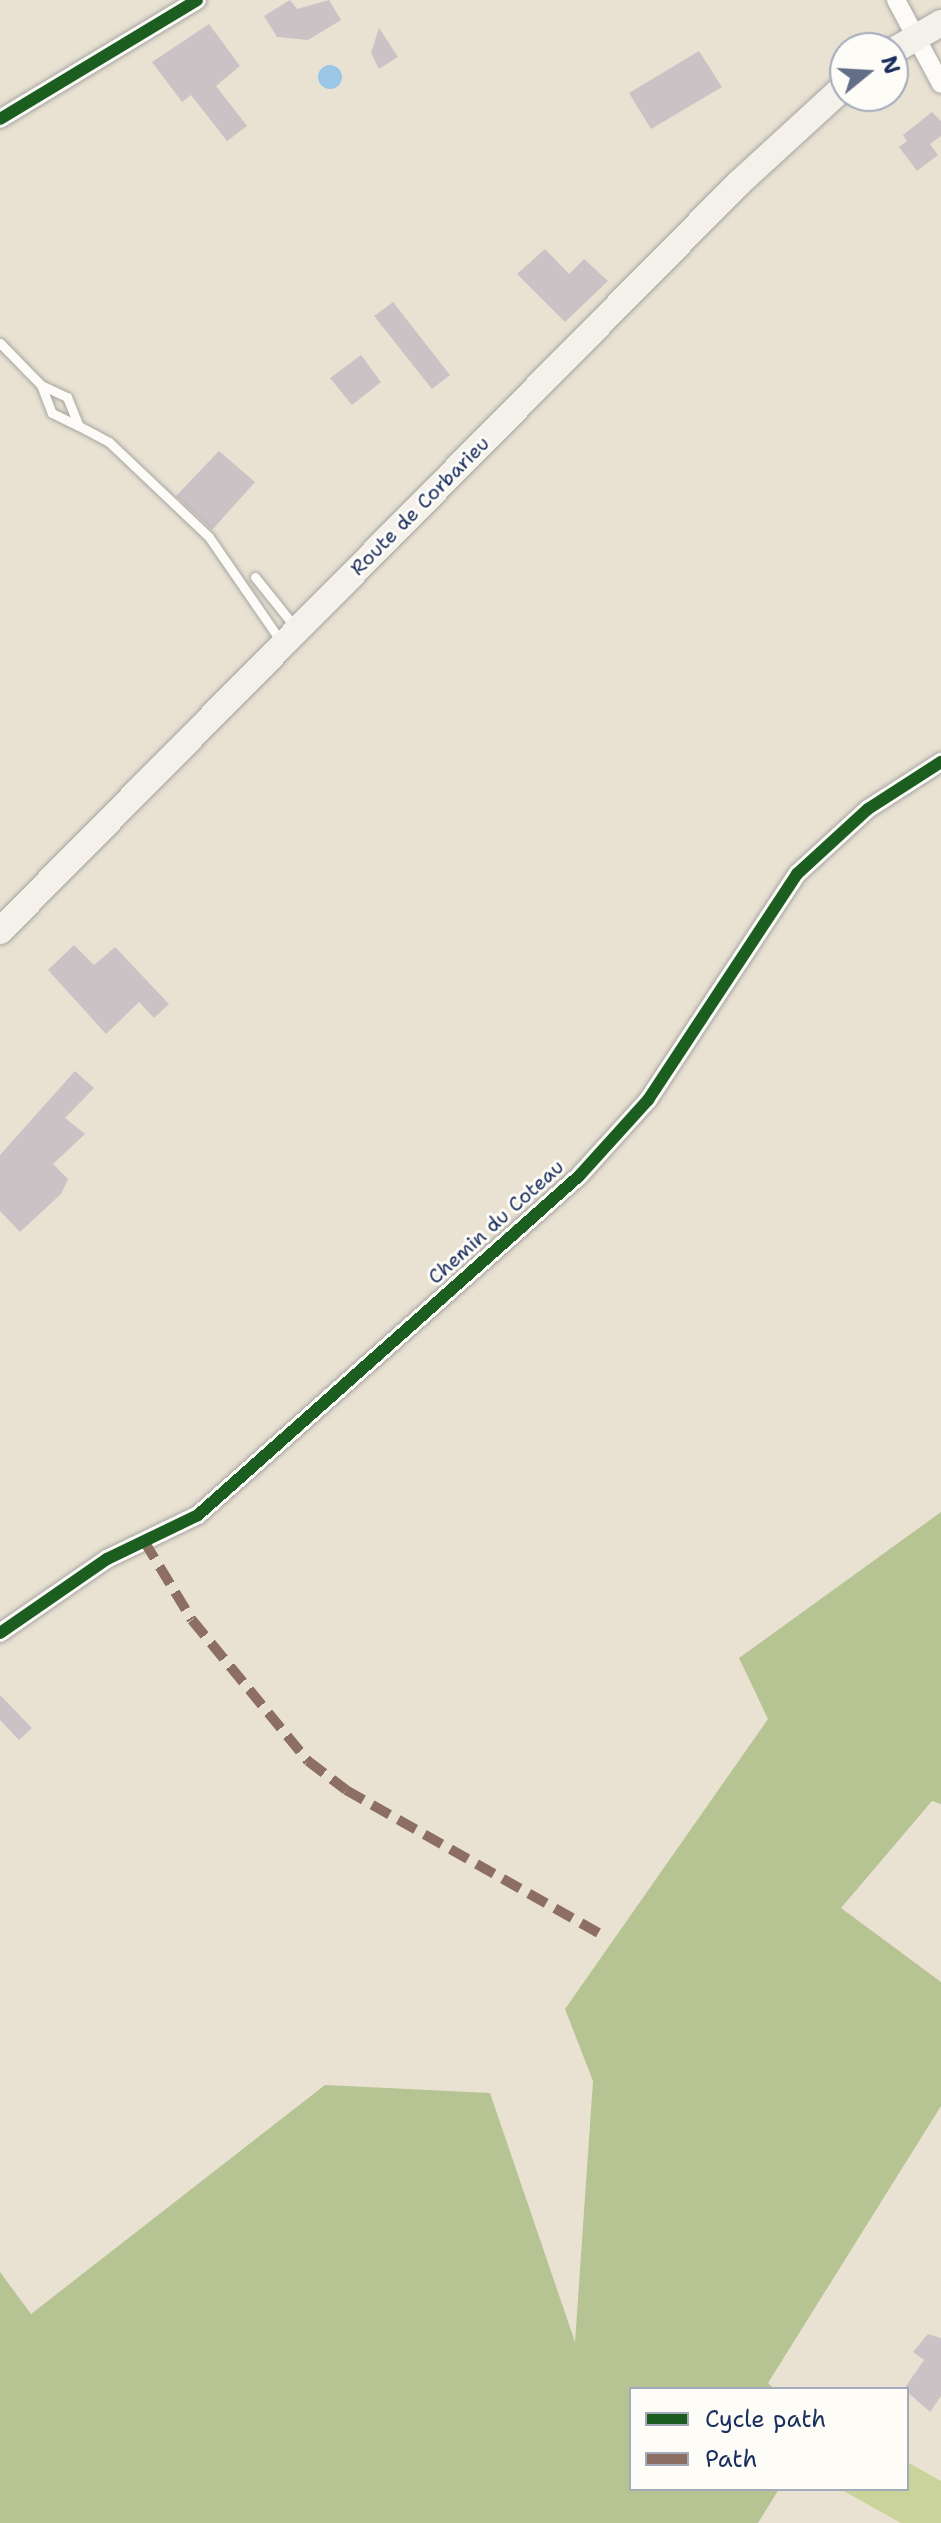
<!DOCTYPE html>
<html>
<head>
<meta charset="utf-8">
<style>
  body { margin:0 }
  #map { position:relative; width:941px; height:2523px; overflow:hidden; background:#e9e2d3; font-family:"Shantell Sans",sans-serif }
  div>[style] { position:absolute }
  .green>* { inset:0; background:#cad39a }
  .forest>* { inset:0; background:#b6c493 }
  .water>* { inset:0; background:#9ac7e5 }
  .round { border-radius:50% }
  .building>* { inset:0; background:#cac2c4 }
  .roads { filter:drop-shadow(0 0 2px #a6a5a2) drop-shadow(0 0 2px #a6a5a2) }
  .lane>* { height:9px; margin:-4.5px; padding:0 4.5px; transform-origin:4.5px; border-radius:4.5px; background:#fcfbf8 }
  .street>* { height:18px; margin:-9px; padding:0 9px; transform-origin:9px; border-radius:9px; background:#fcfbf8 }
  .secondary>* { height:26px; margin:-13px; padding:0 13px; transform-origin:13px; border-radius:13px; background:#f4f0ea }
  .quiet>* { height:10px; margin-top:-5px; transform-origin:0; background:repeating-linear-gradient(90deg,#8d6e63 0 20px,transparent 0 30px) }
  .cycleway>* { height:12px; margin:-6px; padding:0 6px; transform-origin:6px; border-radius:6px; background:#1b5e20 }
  span { translate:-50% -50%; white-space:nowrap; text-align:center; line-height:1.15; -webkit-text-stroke:6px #fdfcf7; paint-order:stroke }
  .street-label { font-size:20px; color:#1b2f5e }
  .legend { position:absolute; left:629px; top:2387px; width:280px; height:104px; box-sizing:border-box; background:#fdfcf7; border:2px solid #a3aaba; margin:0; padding:10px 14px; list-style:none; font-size:24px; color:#1b2f5e }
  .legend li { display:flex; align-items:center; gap:16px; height:40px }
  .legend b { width:40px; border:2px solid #a3aaba }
  .north { position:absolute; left:829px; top:32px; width:80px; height:80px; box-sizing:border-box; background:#fdfcf7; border:2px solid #a3aaba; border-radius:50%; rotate:72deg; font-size:22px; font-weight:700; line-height:32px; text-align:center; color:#1b2f5e }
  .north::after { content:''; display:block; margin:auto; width:28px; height:36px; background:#636e87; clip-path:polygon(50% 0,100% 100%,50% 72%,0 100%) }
</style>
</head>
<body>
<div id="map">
  <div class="green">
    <i style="clip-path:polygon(907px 2462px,941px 2481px,941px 2523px,901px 2523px,840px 2489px,907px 2489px)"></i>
  </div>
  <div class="forest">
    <i style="clip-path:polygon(941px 1512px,941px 1804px,932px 1801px,841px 1908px,941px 1982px,941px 2106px,768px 2383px,774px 2389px,631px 2389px,631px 2489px,779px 2489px,758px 2523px,0 2523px,0 2272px,31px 2314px,325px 2085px,490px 2093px,575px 2342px,593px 2081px,565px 2009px,768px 1719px,739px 1658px)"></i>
  </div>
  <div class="water">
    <i class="round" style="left:318px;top:65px;width:24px;height:24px"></i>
  </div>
  <div class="building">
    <i style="clip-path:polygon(290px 0,297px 9px,329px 0,341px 20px,308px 40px,277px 37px,264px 16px)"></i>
    <i style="clip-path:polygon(209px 24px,240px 66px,216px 86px,247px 126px,227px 141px,191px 95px,182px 102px,152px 62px)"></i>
    <i style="clip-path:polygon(379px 28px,398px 57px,379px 69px,371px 53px)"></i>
    <i style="clip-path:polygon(699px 51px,722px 87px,651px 129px,629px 93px)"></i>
    <i style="clip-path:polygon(932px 112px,941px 121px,941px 136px,930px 144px,938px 155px,917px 171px,899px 147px,907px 141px,903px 135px)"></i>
    <i style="clip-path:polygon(545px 249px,569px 274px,584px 259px,608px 281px,565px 322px,517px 274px)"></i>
    <i style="clip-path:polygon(393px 302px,450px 375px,432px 389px,374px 316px)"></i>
    <i style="clip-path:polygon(361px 355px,381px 382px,352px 405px,330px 378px)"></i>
    <i style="clip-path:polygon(219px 451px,255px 482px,212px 530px,176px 496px)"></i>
    <i style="clip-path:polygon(74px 945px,94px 965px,115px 947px,169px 1004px,154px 1018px,139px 1002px,106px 1034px,48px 970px)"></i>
    <i style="clip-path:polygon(75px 1071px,94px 1088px,65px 1118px,85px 1134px,53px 1164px,68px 1179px,61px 1194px,20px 1232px,0 1211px,0 1155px)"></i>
    <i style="clip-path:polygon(0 1695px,32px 1728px,19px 1740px,0 1720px)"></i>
    <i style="clip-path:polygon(928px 2334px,941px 2338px,941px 2396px,930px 2412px,904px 2389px,924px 2360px,913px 2352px)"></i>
  </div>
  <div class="roads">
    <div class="lane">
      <i style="left:0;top:343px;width:59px;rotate:45.7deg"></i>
      <i style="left:41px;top:385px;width:29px;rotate:25deg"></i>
      <i style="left:67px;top:397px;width:31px;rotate:68deg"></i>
      <i style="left:79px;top:426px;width:34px;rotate:28deg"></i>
      <i style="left:109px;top:442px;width:138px;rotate:43.5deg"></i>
      <i style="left:209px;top:537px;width:129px;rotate:55.4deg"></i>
      <i style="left:41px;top:385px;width:30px;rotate:69deg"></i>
      <i style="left:52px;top:413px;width:30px;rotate:26deg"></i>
      <i style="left:255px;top:577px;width:64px;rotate:51.3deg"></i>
    </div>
    <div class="street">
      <i style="left:896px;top:0;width:95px;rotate:61.8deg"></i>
      <i style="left:0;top:119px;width:230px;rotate:-31.1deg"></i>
      <i style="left:0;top:1633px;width:130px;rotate:-34.7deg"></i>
      <i style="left:107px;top:1559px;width:101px;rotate:-25.8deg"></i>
      <i style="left:198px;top:1515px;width:510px;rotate:-41.66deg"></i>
      <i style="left:579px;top:1176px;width:103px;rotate:-47.8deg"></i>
      <i style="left:648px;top:1100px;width:271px;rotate:-56.6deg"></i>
      <i style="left:797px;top:874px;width:96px;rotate:-42.5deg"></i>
      <i style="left:868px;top:809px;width:87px;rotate:-32.8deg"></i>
    </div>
    <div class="secondary">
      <i style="left:893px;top:51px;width:56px;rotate:-30.3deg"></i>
      <i style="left:0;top:931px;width:1051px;rotate:-45.35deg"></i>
      <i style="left:739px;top:183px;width:144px;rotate:-42.5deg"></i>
    </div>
  </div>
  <div class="quiet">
    <i style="left:144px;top:1541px;width:92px;rotate:58.7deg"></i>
    <i style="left:192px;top:1620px;width:183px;rotate:50.6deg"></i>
    <i style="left:308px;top:1761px;width:48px;rotate:37.3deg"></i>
    <i style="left:346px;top:1790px;width:293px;rotate:29.5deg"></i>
  </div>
  <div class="cycleway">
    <i style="left:0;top:119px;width:230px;rotate:-31.1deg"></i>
    <i style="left:0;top:1633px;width:130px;rotate:-34.7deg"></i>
    <i style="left:107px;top:1559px;width:101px;rotate:-25.8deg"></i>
    <i style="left:198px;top:1515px;width:510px;rotate:-41.66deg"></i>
    <i style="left:579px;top:1176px;width:103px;rotate:-47.8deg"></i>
    <i style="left:648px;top:1100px;width:271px;rotate:-56.6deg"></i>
    <i style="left:797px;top:874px;width:96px;rotate:-42.5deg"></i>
    <i style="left:868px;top:809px;width:87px;rotate:-32.8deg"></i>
  </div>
  <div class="street-label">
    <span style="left:420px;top:506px;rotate:-45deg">Route de Corbarieu</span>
    <span style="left:496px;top:1222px;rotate:-42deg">Chemin du Coteau</span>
  </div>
  <ul class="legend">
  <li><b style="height:10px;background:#1b5e20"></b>Cycle path</li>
  <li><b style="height:10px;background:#8d6e63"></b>Path</li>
  </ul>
  <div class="north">N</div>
</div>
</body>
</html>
